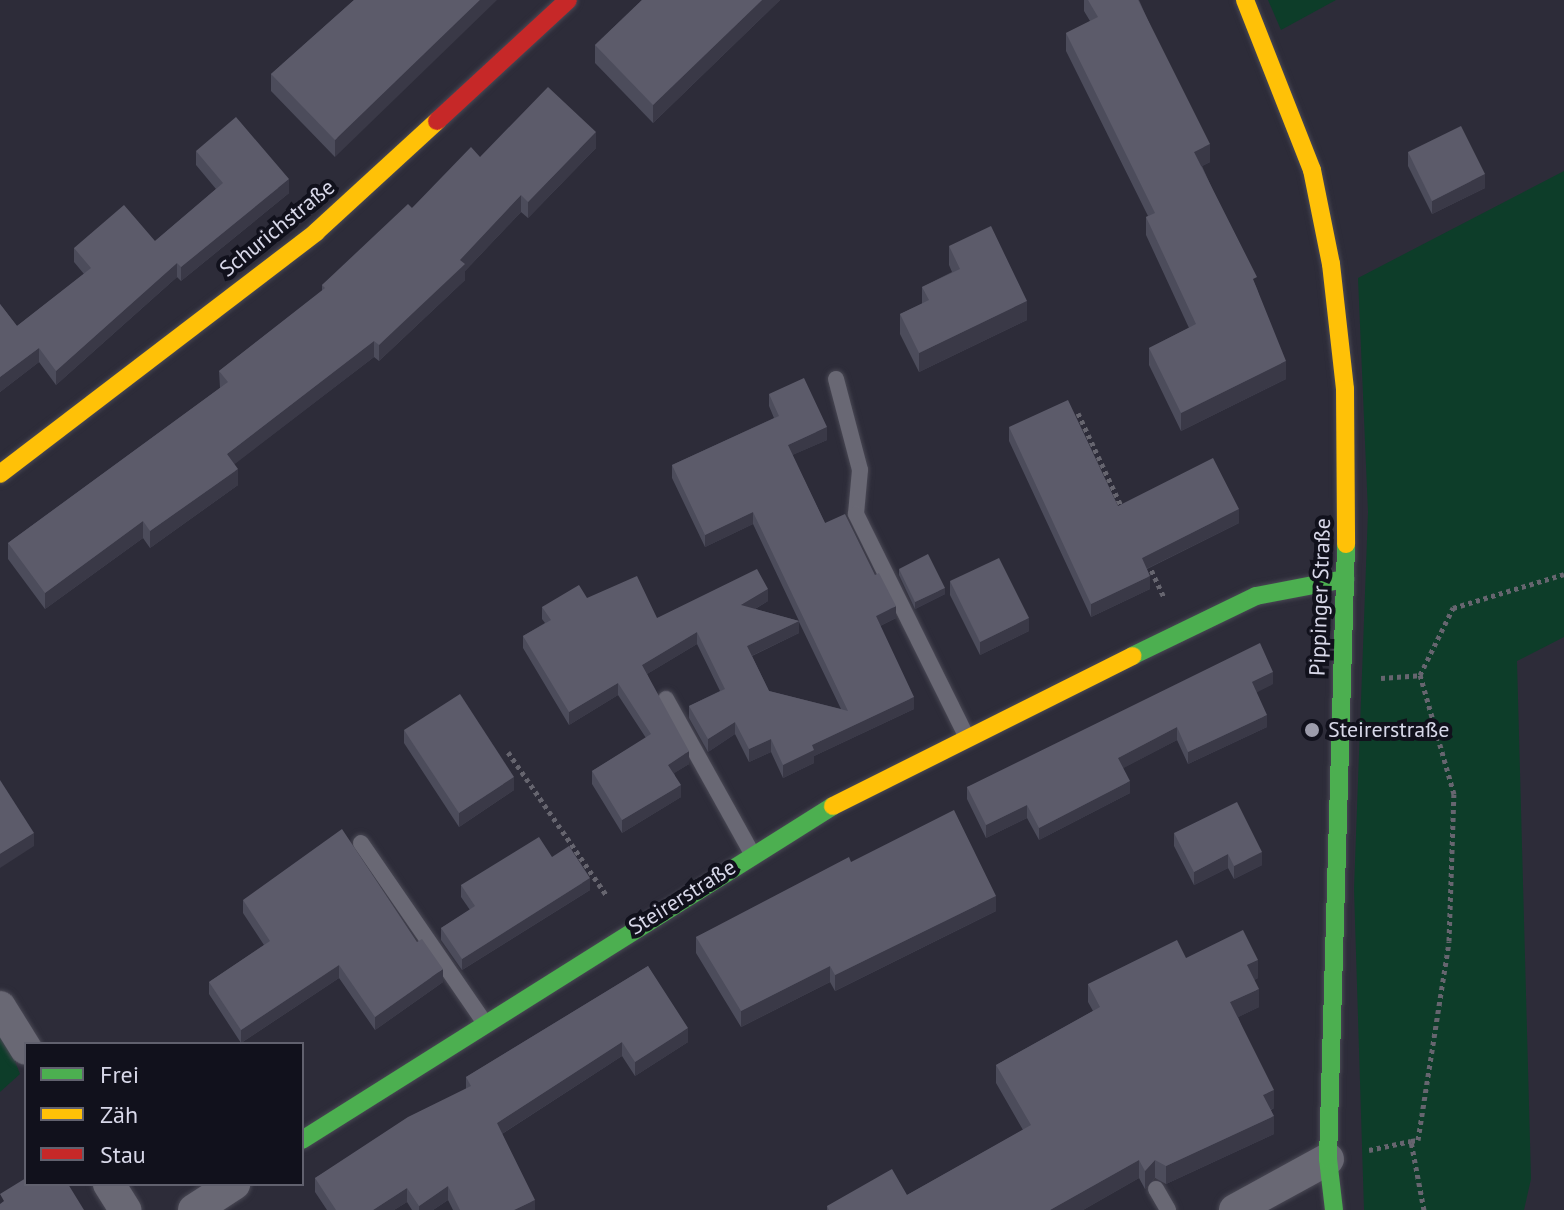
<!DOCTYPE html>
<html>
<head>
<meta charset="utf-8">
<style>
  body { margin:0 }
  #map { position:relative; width:1564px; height:1210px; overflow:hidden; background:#2d2c39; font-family:"PT Sans",sans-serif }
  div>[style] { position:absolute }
  .green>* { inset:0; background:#0d3d29 }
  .path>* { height:5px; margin-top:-2.5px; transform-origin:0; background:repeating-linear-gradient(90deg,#66656f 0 4px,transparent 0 8px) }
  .roads { filter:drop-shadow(0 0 2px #494854) drop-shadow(0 0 2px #494854) }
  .lane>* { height:16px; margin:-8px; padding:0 8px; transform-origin:8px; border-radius:8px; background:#696874 }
  .street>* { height:32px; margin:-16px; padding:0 16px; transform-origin:16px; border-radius:16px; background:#696874 }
  .fast>* { height:18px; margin:-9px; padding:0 9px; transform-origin:9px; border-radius:9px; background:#4caf50 }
  .slow>* { height:18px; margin:-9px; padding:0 9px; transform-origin:9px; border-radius:9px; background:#ffc107 }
  .jam>* { height:18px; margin:-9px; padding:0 9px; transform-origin:9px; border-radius:9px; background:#c62828 }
  .wall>* { inset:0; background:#4c4c5b }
  .shaded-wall>* { inset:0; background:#3a3947 }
  .building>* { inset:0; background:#5c5b6a }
  .dots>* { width:22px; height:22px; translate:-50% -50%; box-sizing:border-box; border:4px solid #11111c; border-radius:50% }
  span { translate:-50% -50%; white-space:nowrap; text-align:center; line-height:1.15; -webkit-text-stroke:8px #11111c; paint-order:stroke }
  .street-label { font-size:22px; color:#d8d8e9 }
  .poi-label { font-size:22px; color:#d8d8e9 }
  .left { translate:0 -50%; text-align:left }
  .legend { position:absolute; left:24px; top:1042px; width:280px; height:144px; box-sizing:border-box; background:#11111c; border:2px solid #61616e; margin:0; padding:10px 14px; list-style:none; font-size:24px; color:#d8d8e9 }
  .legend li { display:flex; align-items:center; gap:16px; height:40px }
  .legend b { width:40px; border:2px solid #61616e }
</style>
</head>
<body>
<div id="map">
  <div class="green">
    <i style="clip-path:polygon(1268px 0,1336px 0,1281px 30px)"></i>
    <i style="clip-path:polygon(1564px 171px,1564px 637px,1517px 661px,1531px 1179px,1524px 1210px,1364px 1210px,1354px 889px,1368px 512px,1358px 278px)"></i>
    <i style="clip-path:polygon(0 1024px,20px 1074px,0 1092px)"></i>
  </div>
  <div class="path">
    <i style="left:1078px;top:413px;width:107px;rotate:65.1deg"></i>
    <i style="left:1148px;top:563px;width:38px;rotate:65deg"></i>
    <i style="left:1381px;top:678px;width:39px;rotate:-4deg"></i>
    <i style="left:508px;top:752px;width:175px;rotate:55.5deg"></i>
    <i style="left:1369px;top:1150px;width:43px;rotate:-12.1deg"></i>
    <i style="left:1424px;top:1210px;width:70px;rotate:-100.7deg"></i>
    <i style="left:1411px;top:1141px;width:7px;rotate:-8deg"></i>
    <i style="left:1418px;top:1140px;width:201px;rotate:-81.1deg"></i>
    <i style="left:1449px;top:941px;width:147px;rotate:-88.1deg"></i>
    <i style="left:1454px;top:794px;width:124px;rotate:-105.9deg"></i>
    <i style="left:1420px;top:675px;width:75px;rotate:-63.8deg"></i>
    <i style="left:1453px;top:608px;width:116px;rotate:-17deg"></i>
  </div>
  <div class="roads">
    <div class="lane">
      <i style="left:836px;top:379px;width:94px;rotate:75.2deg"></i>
      <i style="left:860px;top:470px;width:44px;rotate:95.2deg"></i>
      <i style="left:856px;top:514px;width:246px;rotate:63.6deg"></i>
      <i style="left:666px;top:699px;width:175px;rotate:60.9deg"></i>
      <i style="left:361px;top:843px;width:217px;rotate:55.5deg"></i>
      <i style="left:1156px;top:1189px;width:24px;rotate:60deg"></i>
    </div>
    <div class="street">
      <i style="left:0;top:1007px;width:49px;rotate:58.2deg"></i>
      <i style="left:109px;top:1184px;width:31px;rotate:58deg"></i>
      <i style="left:194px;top:1210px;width:48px;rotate:-33deg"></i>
      <i style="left:1235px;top:1210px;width:106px;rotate:-28.7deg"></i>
    </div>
    <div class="fast">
      <i style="left:1132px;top:656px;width:138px;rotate:-25.8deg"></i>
      <i style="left:1256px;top:596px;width:91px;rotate:-10.8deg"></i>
      <i style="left:302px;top:1140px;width:627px;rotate:-32.17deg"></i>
      <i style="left:1334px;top:1210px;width:51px;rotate:-96.7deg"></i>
      <i style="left:1328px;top:1159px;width:615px;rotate:-88.32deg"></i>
    </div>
    <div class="slow">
      <i style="left:1245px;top:0;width:183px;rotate:68.5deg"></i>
      <i style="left:1312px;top:170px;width:96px;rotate:78.6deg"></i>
      <i style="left:1331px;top:264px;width:126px;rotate:83.6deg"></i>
      <i style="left:1345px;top:389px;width:155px;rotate:89.6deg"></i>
      <i style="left:0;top:474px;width:398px;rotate:-37.4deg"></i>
      <i style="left:316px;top:232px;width:164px;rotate:-42.5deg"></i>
      <i style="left:833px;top:806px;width:335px;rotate:-26.6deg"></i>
    </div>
    <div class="jam">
      <i style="left:437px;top:121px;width:178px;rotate:-42.7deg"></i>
    </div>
  </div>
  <div class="wall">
    <i style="clip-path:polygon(354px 0,335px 157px,271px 91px,271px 74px)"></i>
    <i style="clip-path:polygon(642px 0,780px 0,653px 123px,595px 63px,595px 45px)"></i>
    <i style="clip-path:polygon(1084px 0,1139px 0,1210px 162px,1202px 166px,1257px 289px,1286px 379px,1181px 431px,1149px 365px,1149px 348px,1189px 328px,1146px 235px,1146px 217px,1148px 216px,1066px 51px,1066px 33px,1090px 21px,1084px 11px)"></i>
    <i style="clip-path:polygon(596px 148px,528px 218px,521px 212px,465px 271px,465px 280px,379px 361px,374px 357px,234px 464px,238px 485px,150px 548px,143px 538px,45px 609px,8px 559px,8px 543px,220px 388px,219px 371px,322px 291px,322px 285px,412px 208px,480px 157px)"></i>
    <i style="clip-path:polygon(196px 151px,289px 193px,181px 281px,177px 277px,56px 385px,39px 362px,0 392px,0 304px,17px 326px,84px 274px,74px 262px,74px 248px,155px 241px,216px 189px,196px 165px)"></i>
    <i style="clip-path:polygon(1408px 152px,1485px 188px,1432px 214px,1408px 166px)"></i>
    <i style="clip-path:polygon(949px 246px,1027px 320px,919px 372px,900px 334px,900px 314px,922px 304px,922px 287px,952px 272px,949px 265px)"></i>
    <i style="clip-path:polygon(evenodd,769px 394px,827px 440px,792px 455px,825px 523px,896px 618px,880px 626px,914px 709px,814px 756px,814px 763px,783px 778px,771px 752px,749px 762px,735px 734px,708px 752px,689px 718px,689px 706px,720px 691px,697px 644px,647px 674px,689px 764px,674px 773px,681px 797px,622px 833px,592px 784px,592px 771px,646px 738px,618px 695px,569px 725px,523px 648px,523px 636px,545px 623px,542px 619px,542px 607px,587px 598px,657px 618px,768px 601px,755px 609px,799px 621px,753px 524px,705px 547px,672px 478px,672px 465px,774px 418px,769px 406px,769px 394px,799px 622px,841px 709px,769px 691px,752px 656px,799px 633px,799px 622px)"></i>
    <i style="clip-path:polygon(1009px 427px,1118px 506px,1239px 523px,1147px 569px,1150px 589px,1091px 617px,1009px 441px)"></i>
    <i style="clip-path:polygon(899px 569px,945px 594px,915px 609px,899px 575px)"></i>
    <i style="clip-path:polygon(950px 581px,1029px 631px,980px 655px,950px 595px)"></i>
    <i style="clip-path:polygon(1273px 684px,1256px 692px,1267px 727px,1188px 764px,1177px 740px,1123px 768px,1130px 793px,1039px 840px,1027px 818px,986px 838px,967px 799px,967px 787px)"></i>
    <i style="clip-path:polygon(404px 730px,514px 790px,459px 827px,404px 743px)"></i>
    <i style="clip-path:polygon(1174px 833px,1262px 865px,1234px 879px,1228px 868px,1194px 885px,1174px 846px)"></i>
    <i style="clip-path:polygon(552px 857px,590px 890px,462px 970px,441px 940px,441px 928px,470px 910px,461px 897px,461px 885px)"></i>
    <i style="clip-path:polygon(851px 862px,996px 911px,835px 991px,830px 982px,741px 1027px,696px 953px,696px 937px)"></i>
    <i style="clip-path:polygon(243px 900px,443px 982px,375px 1030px,339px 978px,241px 1043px,209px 994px,209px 982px,264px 945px,243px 913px)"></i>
    <i style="clip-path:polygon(1186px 958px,1258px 978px,1254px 980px,1259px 1007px,1238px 1017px,1274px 1108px,1271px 1110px,1274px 1134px,1166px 1184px,1155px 1178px,1145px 1189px,1139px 1178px,1083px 1210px,827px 1210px,827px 1206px,907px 1195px,1023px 1130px,996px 1083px,996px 1065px,1093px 1011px,1088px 1002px,1088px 984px)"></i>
    <i style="clip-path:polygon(648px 966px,688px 1042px,635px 1076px,622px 1056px,502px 1134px,535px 1210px,453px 1210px,448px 1200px,433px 1210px,412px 1210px,407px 1202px,394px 1210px,327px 1210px,315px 1192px,315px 1178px,466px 1089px,466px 1077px)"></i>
  </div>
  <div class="shaded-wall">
    <i style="clip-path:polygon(480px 0,497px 0,335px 157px,335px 140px)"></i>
    <i style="clip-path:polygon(762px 0,780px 0,653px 123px,653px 105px)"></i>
    <i style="clip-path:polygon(596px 132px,596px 148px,528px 218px,528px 202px)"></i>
    <i style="clip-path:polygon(1210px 144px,1210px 162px,1194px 170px,1194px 152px)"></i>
    <i style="clip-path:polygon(1485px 174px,1485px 188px,1432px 214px,1432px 201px)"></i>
    <i style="clip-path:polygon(289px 179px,289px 193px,181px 281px,181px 267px)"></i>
    <i style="clip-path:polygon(521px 195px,521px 212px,465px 271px,465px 280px,379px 361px,379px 345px)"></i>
    <i style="clip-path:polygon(177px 263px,177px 277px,56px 385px,56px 371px)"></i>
    <i style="clip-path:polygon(1027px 301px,1027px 320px,919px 372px,919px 353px)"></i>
    <i style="clip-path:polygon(374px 341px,374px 357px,227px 470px,227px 454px)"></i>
    <i style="clip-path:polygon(39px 348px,39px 362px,0 392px,0 377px)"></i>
    <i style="clip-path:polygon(1286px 361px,1286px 379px,1181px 431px,1181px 413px)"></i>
    <i style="clip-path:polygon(827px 427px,827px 440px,788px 457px,788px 445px)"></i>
    <i style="clip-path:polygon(238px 469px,238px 485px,150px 548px,150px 531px)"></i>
    <i style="clip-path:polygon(1239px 509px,1239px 523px,1142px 571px,1142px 558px)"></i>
    <i style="clip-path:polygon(753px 512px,753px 524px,705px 547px,705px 535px)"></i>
    <i style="clip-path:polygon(143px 521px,143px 538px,45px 609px,45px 593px)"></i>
    <i style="clip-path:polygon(1150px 576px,1150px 589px,1091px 617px,1091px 604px)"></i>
    <i style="clip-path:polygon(945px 588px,945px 594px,915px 609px,915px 602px)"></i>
    <i style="clip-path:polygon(768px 589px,768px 601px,741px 617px,741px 605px)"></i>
    <i style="clip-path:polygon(896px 606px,896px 618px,876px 628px,876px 616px)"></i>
    <i style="clip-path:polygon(1029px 618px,1029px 631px,980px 655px,980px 642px)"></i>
    <i style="clip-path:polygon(799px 621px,799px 633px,747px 658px,747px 646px)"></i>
    <i style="clip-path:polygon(697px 632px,697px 644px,642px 677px,642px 665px)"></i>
    <i style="clip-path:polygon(1273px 672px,1273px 684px,1252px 695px,1252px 682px)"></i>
    <i style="clip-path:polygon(618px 683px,618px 695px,569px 725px,569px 712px)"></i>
    <i style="clip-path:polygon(914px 697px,914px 709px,814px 756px,814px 763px,783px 778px,783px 765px,812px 745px)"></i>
    <i style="clip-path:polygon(1267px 715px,1267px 727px,1188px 764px,1188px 752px)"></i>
    <i style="clip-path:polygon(735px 722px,735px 734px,708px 752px,708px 739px)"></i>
    <i style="clip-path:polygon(1177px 727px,1177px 740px,1118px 771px,1118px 758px)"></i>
    <i style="clip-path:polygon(771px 739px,771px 752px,749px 762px,749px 749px)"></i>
    <i style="clip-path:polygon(689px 751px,689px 764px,668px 777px,668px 765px)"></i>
    <i style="clip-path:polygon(514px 777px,514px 790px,459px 827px,459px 813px)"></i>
    <i style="clip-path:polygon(1130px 781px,1130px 793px,1039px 840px,1039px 828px)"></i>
    <i style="clip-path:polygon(681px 785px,681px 797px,622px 833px,622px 820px)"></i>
    <i style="clip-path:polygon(1027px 805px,1027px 818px,986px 838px,986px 825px)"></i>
    <i style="clip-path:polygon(34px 833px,34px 846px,0 868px,0 854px)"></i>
    <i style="clip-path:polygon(1262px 852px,1262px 865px,1234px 879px,1234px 866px)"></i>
    <i style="clip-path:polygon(1228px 854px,1228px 868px,1194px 885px,1194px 872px)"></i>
    <i style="clip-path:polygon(590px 878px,590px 890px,462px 970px,462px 959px)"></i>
    <i style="clip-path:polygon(996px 896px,996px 911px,835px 991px,835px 975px)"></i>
    <i style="clip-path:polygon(1258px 960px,1258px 978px,1247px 983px,1247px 965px)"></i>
    <i style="clip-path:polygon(339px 965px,339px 978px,241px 1043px,241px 1030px)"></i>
    <i style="clip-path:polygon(830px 966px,830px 982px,741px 1027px,741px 1011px)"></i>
    <i style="clip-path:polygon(443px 969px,443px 982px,375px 1030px,375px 1017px)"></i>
    <i style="clip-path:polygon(1259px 989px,1259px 1007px,1230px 1021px,1230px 1002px)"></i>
    <i style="clip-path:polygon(688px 1028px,688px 1042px,635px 1076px,635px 1062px)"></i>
    <i style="clip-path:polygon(622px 1042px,622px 1056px,497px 1137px,497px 1123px)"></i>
    <i style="clip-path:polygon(1274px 1090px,1274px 1108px,1263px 1113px,1263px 1095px)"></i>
    <i style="clip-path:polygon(1274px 1116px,1274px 1134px,1166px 1184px,1166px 1166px)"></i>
    <i style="clip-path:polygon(1139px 1160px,1139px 1178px,1083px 1210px,1050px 1210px)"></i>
    <i style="clip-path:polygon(1155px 1160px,1155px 1178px,1145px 1189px,1145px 1171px)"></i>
    <i style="clip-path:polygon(448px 1186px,448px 1200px,433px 1210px,419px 1210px,419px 1206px)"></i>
    <i style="clip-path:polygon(407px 1188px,407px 1202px,394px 1210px,373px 1210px)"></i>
    <i style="clip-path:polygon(535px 1200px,535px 1210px,514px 1210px)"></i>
  </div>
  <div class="building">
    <i style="clip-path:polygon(354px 0,480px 0,335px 140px,271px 74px)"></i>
    <i style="clip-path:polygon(642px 0,762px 0,653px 105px,595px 45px)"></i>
    <i style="clip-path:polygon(1088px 0,1138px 0,1210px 144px,1194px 152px,1257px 277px,1253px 279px,1286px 361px,1181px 413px,1149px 348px,1196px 324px,1146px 217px,1155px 213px,1066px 33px,1098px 17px)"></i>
    <i style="clip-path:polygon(548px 87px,596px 132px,528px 202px,521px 195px,460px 260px,465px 264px,379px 345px,374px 341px,227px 454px,238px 469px,150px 531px,143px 521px,45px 593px,8px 543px,228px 382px,219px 371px,325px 288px,322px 285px,408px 204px,412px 208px,471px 147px,480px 157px)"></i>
    <i style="clip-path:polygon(236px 117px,289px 179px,181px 267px,177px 263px,56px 371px,39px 348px,0 377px,0 304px,17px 326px,91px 268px,74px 248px,124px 205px,155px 241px,223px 183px,196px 151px)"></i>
    <i style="clip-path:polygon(1461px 126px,1485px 174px,1432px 201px,1408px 152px)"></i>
    <i style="clip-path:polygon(991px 226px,1027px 301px,919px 353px,900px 314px,929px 300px,922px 287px,960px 269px,949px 246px)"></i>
    <i style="clip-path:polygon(804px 378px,827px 427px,788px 445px,825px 523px,845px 514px,875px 575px,879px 573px,896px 606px,876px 616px,914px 697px,812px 745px,814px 750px,783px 765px,771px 739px,749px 749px,735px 722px,708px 739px,689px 706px,725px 689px,697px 632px,642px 665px,689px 751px,668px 765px,681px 785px,622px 820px,592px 771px,651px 734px,618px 683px,569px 712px,523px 636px,551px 620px,542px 607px,579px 585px,587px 598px,637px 576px,657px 618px,757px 569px,768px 589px,741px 605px,799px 621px,747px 646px,769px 691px,848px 711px,753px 512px,705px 535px,672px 465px,779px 416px,769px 394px)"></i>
    <i style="clip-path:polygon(1068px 400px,1118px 506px,1213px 458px,1239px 509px,1142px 558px,1150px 576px,1091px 604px,1009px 427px)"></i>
    <i style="clip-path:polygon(928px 554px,945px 588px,915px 602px,899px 569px)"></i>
    <i style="clip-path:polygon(999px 558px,1029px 618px,980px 642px,950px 581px)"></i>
    <i style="clip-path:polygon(1260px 643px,1273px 672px,1252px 682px,1267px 715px,1188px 752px,1177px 727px,1118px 758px,1130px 781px,1039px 828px,1027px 805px,986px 825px,967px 787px)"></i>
    <i style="clip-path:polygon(460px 694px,514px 777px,459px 813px,404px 730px)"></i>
    <i style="clip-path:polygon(0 780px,34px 833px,0 854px)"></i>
    <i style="clip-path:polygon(1237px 802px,1262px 852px,1234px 866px,1228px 854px,1194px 872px,1174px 833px)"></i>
    <i style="clip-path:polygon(954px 810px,996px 896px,835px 975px,830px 966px,741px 1011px,696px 937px,849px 857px,851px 862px)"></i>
    <i style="clip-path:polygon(342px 829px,417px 942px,422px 939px,443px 969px,375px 1017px,339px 965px,241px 1030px,209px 982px,270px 941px,243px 900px)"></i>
    <i style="clip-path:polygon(539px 837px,552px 857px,569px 846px,590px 878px,462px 959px,441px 928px,475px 906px,461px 885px)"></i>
    <i style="clip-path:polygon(1243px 930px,1258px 960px,1247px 965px,1259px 989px,1230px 1002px,1274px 1090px,1263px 1095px,1274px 1116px,1166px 1166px,1155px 1160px,1145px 1171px,1139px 1160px,1050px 1210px,829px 1210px,827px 1206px,892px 1169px,907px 1195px,1031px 1125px,996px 1065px,1100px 1007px,1088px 984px,1177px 940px,1186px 958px)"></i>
    <i style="clip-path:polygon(648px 966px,688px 1028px,635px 1062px,622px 1042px,497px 1123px,535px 1200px,514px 1210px,460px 1210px,448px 1186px,419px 1206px,407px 1188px,373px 1210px,336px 1210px,315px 1178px,408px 1117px,471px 1086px,466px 1077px)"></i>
    <i style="clip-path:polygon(26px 1178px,26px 1184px,68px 1184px,84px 1210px,0 1210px,0 1204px,4px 1201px,0 1194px)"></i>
  </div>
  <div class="dots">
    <i style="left:1312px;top:730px;background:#9c9cab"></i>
  </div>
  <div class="street-label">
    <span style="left:277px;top:228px;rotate:-39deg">Schurichstraße</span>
    <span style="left:1320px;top:597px;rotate:-88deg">Pippinger Straße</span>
    <span style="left:682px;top:897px;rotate:-32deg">Steirerstraße</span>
  </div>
  <div class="poi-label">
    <span class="left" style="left:1328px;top:730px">Steirerstraße</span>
  </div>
  <ul class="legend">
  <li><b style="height:10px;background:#4caf50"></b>Frei</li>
  <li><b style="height:10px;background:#ffc107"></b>Zäh</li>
  <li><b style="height:10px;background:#c62828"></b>Stau</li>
  </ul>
</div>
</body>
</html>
